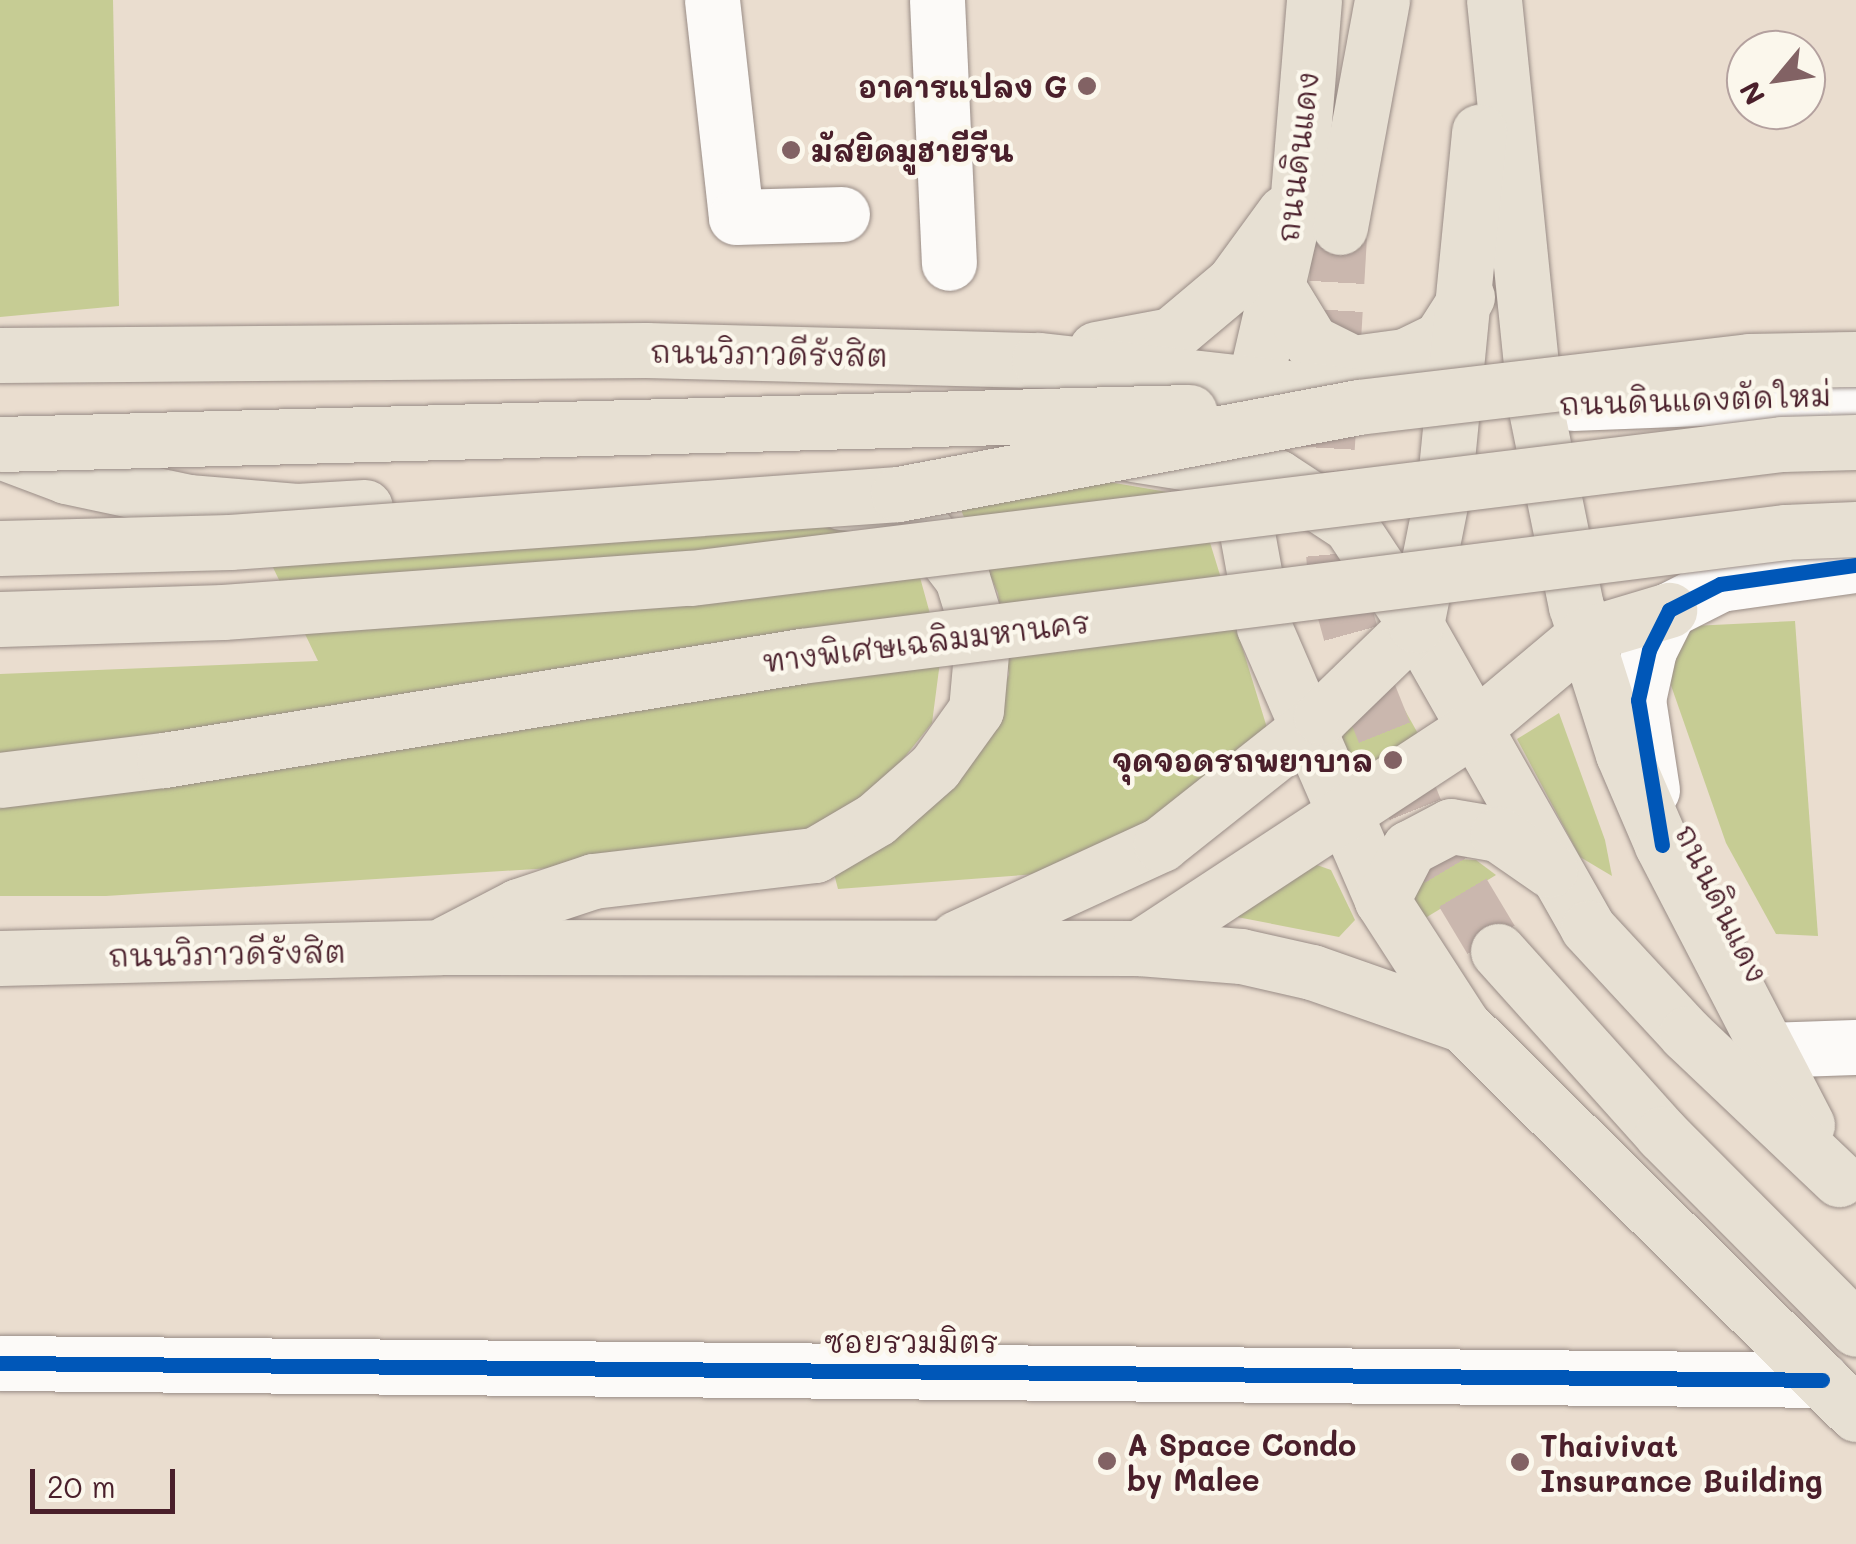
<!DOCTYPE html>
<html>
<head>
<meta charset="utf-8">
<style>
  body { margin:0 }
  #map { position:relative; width:1856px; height:1544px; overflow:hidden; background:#eaddcf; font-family:Mali,"Playpen Sans Thai",sans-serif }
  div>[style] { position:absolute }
  .green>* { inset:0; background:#c6cc94 }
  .major-tunnel>* { height:55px; margin-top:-27.5px; transform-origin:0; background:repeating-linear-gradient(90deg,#cab7ae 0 55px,transparent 0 83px) }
  .roads { filter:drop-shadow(0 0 2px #998c86) drop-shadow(0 0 2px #998c86) }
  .minor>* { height:55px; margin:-27.5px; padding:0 27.5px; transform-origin:27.5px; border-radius:27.5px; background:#fcfaf8 }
  .major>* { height:55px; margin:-27.5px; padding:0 27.5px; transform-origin:27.5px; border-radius:27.5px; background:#e7e0d3 }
  .bridges { filter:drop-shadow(0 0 2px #998c86) drop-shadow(0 0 2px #998c86) }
  .highway-bridge>* { height:55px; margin:-27.5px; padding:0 27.5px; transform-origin:27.5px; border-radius:27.5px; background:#e7e0d3 }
  .cycleway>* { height:15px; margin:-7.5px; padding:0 7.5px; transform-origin:7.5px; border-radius:7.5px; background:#0057b8 }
  .dots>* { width:28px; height:28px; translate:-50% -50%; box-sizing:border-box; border:5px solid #fbf7ec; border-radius:50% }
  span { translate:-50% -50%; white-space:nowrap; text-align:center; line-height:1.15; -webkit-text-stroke:9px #fbf7ec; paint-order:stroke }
  .poi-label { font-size:30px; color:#4a1f2b; font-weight:700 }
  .right { translate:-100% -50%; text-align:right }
  .left { translate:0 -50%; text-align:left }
  .street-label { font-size:30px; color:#4a1f2b }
  .north { position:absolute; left:1726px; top:30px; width:100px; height:100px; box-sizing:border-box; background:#fbf7ec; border:2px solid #b4a19f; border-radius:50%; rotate:241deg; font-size:28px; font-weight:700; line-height:40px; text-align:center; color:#4a1f2b }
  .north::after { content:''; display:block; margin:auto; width:35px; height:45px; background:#826264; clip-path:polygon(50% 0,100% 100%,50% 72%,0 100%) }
  .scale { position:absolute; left:30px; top:1469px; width:145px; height:45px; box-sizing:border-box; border:5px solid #4a1f2b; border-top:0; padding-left:12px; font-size:30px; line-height:35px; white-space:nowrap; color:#4a1f2b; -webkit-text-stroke:8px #fbf7ec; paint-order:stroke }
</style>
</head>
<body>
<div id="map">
  <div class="green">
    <i style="clip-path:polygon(0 0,113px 0,119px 306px,0 317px)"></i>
    <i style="clip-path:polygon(1086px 478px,1196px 497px,1268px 731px,1147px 836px,1063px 872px,838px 889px,832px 866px,991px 727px,1009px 674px,998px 593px,960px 508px)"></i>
    <i style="clip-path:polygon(831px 516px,918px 570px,941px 654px,932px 723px,863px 809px,786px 842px,583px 866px,106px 896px,0 896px,0 674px,318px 661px,255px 530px)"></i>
    <i style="clip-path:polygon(1795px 621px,1818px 936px,1776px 934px,1726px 843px,1651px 628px)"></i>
    <i style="clip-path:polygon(1383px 671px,1421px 739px,1350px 783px,1335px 735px)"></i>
    <i style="clip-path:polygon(1559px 713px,1605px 840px,1612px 876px,1580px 857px,1517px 739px)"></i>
    <i style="clip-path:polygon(1456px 859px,1476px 860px,1496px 875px,1422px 920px,1412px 902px,1419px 879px,1432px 866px)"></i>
    <i style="clip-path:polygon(1314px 864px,1331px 870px,1355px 920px,1339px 937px,1237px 917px,1250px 901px)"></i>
  </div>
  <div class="major-tunnel">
    <i style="left:1340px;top:227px;width:244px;rotate:93.3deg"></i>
    <i style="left:1326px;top:471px;width:109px;rotate:84.8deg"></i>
    <i style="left:1336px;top:580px;width:105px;rotate:74.5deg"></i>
    <i style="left:1364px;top:681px;width:151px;rotate:68.2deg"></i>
    <i style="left:1420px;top:821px;width:152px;rotate:59deg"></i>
  </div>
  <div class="roads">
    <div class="minor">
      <i style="left:712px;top:0;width:218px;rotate:83.7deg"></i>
      <i style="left:736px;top:217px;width:106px;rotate:-1.6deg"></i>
      <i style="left:937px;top:0;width:263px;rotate:87.4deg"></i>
      <i style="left:1573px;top:403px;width:283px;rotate:-2.2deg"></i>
      <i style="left:1652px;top:790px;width:91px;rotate:-98.8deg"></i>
      <i style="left:1638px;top:700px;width:51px;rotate:-77.6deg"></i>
      <i style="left:1649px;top:650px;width:45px;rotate:-63.4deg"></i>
      <i style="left:1669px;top:610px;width:57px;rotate:-27deg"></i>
      <i style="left:1720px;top:584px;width:137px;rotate:-8deg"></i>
      <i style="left:1765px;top:1050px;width:91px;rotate:-1.9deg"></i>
      <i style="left:0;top:1363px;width:1822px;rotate:0.53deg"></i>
    </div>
    <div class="major">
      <i style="left:1314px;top:0;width:196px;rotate:94.7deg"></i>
      <i style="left:1298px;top:195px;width:279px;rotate:103deg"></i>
      <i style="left:1235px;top:467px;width:163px;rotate:79.7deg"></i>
      <i style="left:1264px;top:627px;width:297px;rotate:66.6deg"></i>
      <i style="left:1382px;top:900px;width:149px;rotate:57.1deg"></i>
      <i style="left:1463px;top:1025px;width:553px;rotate:44.71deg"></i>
      <i style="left:1494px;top:0;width:407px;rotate:84.2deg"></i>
      <i style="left:1535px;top:405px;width:205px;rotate:78.5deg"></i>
      <i style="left:1576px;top:606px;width:155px;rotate:72.4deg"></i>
      <i style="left:1623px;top:754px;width:99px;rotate:66.8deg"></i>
      <i style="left:1662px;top:845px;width:315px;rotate:62.6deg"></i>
      <i style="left:1340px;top:227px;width:231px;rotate:-79.5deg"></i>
      <i style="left:1277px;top:286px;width:66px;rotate:58.7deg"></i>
      <i style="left:1311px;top:342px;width:47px;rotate:26.6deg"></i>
      <i style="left:1353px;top:363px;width:52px;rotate:-7.7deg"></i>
      <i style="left:1405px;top:356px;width:39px;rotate:-26deg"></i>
      <i style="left:1440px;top:339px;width:50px;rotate:-57.3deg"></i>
      <i style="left:1096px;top:349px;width:76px;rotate:-10.6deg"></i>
      <i style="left:1171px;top:335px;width:81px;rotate:-40deg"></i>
      <i style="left:1233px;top:283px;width:87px;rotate:-53.9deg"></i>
      <i style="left:0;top:355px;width:646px;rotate:-0.44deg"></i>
      <i style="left:646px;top:350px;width:393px;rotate:1.5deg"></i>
      <i style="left:1039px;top:360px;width:340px;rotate:6.4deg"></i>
      <i style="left:0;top:451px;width:71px;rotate:20.7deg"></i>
      <i style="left:66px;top:476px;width:125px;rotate:12deg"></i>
      <i style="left:188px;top:502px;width:109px;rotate:4.7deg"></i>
      <i style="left:297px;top:511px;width:68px;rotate:-3.4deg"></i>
      <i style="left:1133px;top:454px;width:146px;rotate:9.1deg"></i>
      <i style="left:1277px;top:477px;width:87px;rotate:33.3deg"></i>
      <i style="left:1350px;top:525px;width:120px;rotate:56.6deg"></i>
      <i style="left:1416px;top:625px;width:348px;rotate:60.4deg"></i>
      <i style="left:1588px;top:928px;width:144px;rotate:47.2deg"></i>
      <i style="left:1686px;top:1034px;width:211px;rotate:43.5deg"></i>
      <i style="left:1382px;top:900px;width:59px;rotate:-62.6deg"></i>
      <i style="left:1409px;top:848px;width:47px;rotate:-27.6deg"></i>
      <i style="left:1451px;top:826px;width:48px;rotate:9.7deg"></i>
      <i style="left:1498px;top:834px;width:63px;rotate:34.7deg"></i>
      <i style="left:957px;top:938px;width:225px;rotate:-24.7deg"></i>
      <i style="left:1161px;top:844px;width:204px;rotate:-38.4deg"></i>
      <i style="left:1321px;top:717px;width:132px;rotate:-44.1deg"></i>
      <i style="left:1416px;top:625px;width:148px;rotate:-78.7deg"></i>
      <i style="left:1445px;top:480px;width:350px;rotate:-84.4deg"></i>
      <i style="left:447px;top:943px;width:80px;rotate:-27.5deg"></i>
      <i style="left:518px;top:906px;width:79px;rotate:-18.4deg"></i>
      <i style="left:593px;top:881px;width:224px;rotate:-6.7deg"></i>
      <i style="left:815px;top:855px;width:71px;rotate:-30.5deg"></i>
      <i style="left:876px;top:819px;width:79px;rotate:-41.4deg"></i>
      <i style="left:935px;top:767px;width:70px;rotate:-54.3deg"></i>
      <i style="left:976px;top:710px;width:67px;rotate:-84.9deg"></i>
      <i style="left:982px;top:643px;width:68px;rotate:-107.1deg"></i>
      <i style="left:962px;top:578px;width:69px;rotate:-127.4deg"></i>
      <i style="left:920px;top:523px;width:48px;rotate:-158.2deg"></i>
      <i style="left:875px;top:505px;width:34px;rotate:-175deg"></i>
      <i style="left:1139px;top:948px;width:399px;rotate:-33.3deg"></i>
      <i style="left:1473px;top:729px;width:146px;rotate:-40deg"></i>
      <i style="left:1585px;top:635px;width:88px;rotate:-16.6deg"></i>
      <i style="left:1498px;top:951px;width:246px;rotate:48.1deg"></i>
      <i style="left:1662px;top:1134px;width:275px;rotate:45.1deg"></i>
      <i style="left:0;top:958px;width:440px;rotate:-1.4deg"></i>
      <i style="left:440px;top:947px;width:699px;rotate:0.08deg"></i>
      <i style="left:1139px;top:948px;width:102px;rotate:4.5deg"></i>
      <i style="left:1241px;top:956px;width:73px;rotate:12.7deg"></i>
      <i style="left:1312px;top:972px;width:160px;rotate:19.3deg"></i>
    </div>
  </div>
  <div class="bridges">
    <div class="highway-bridge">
      <i style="left:0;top:444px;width:1190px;rotate:-1.54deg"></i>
      <i style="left:0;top:548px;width:230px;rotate:-1.5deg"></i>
      <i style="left:230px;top:542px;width:670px;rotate:-4.11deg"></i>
      <i style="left:898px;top:494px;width:468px;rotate:-10.7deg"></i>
      <i style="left:1358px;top:407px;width:394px;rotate:-6.7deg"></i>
      <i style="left:1749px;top:361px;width:107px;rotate:-1.1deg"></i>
      <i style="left:0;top:619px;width:223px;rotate:-1.8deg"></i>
      <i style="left:223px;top:612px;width:469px;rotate:-4.2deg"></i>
      <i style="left:691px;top:578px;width:1099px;rotate:-7deg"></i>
      <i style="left:1782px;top:444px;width:74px;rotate:-1.5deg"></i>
      <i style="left:0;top:780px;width:165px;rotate:-7deg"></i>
      <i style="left:164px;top:760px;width:645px;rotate:-9.27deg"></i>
      <i style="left:801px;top:656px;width:993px;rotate:-7.18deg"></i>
      <i style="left:1786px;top:532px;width:70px;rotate:-2.5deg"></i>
    </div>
  </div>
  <div class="cycleway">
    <i style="left:1662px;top:845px;width:147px;rotate:-99.4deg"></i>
    <i style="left:1638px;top:700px;width:51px;rotate:-77.6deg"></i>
    <i style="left:1649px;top:650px;width:45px;rotate:-63.4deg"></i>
    <i style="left:1669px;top:610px;width:57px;rotate:-27deg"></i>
    <i style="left:1720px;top:584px;width:137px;rotate:-8deg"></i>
    <i style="left:0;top:1363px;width:1822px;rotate:0.53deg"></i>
  </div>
  <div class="dots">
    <i style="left:1087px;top:86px;background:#826264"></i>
    <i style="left:791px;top:150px;background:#826264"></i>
    <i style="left:1393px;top:760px;background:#826264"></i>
    <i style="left:1107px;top:1461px;background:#826264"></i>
    <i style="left:1520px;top:1462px;background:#826264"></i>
  </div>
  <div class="poi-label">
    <span class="right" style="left:1067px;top:86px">อาคารแปลง G</span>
    <span class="left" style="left:811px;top:150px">มัสยิดมูฮายีรีน</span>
    <span class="right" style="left:1373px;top:760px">จุดจอดรถพยาบาล</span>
    <span class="left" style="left:1127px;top:1461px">A Space Condo<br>by Malee</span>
    <span class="left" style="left:1540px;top:1462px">Thaivivat<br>Insurance Building</span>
  </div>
  <div class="street-label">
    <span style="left:1297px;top:157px;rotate:-83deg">ถนนดินแดง</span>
    <span style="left:769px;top:353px;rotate:1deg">ถนนวิภาวดีรังสิต</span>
    <span style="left:1695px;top:399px;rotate:-2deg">ถนนดินแดงตัดใหม่</span>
    <span style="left:926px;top:641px;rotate:-7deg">ทางพิเศษเฉลิมมหานคร</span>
    <span style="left:1722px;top:903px;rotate:64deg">ถนนดินแดง</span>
    <span style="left:227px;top:953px;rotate:-1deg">ถนนวิภาวดีรังสิต</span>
    <span style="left:911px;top:1341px">ซอยรวมมิตร</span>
  </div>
  <div class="north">N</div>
  <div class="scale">20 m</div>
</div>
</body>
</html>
